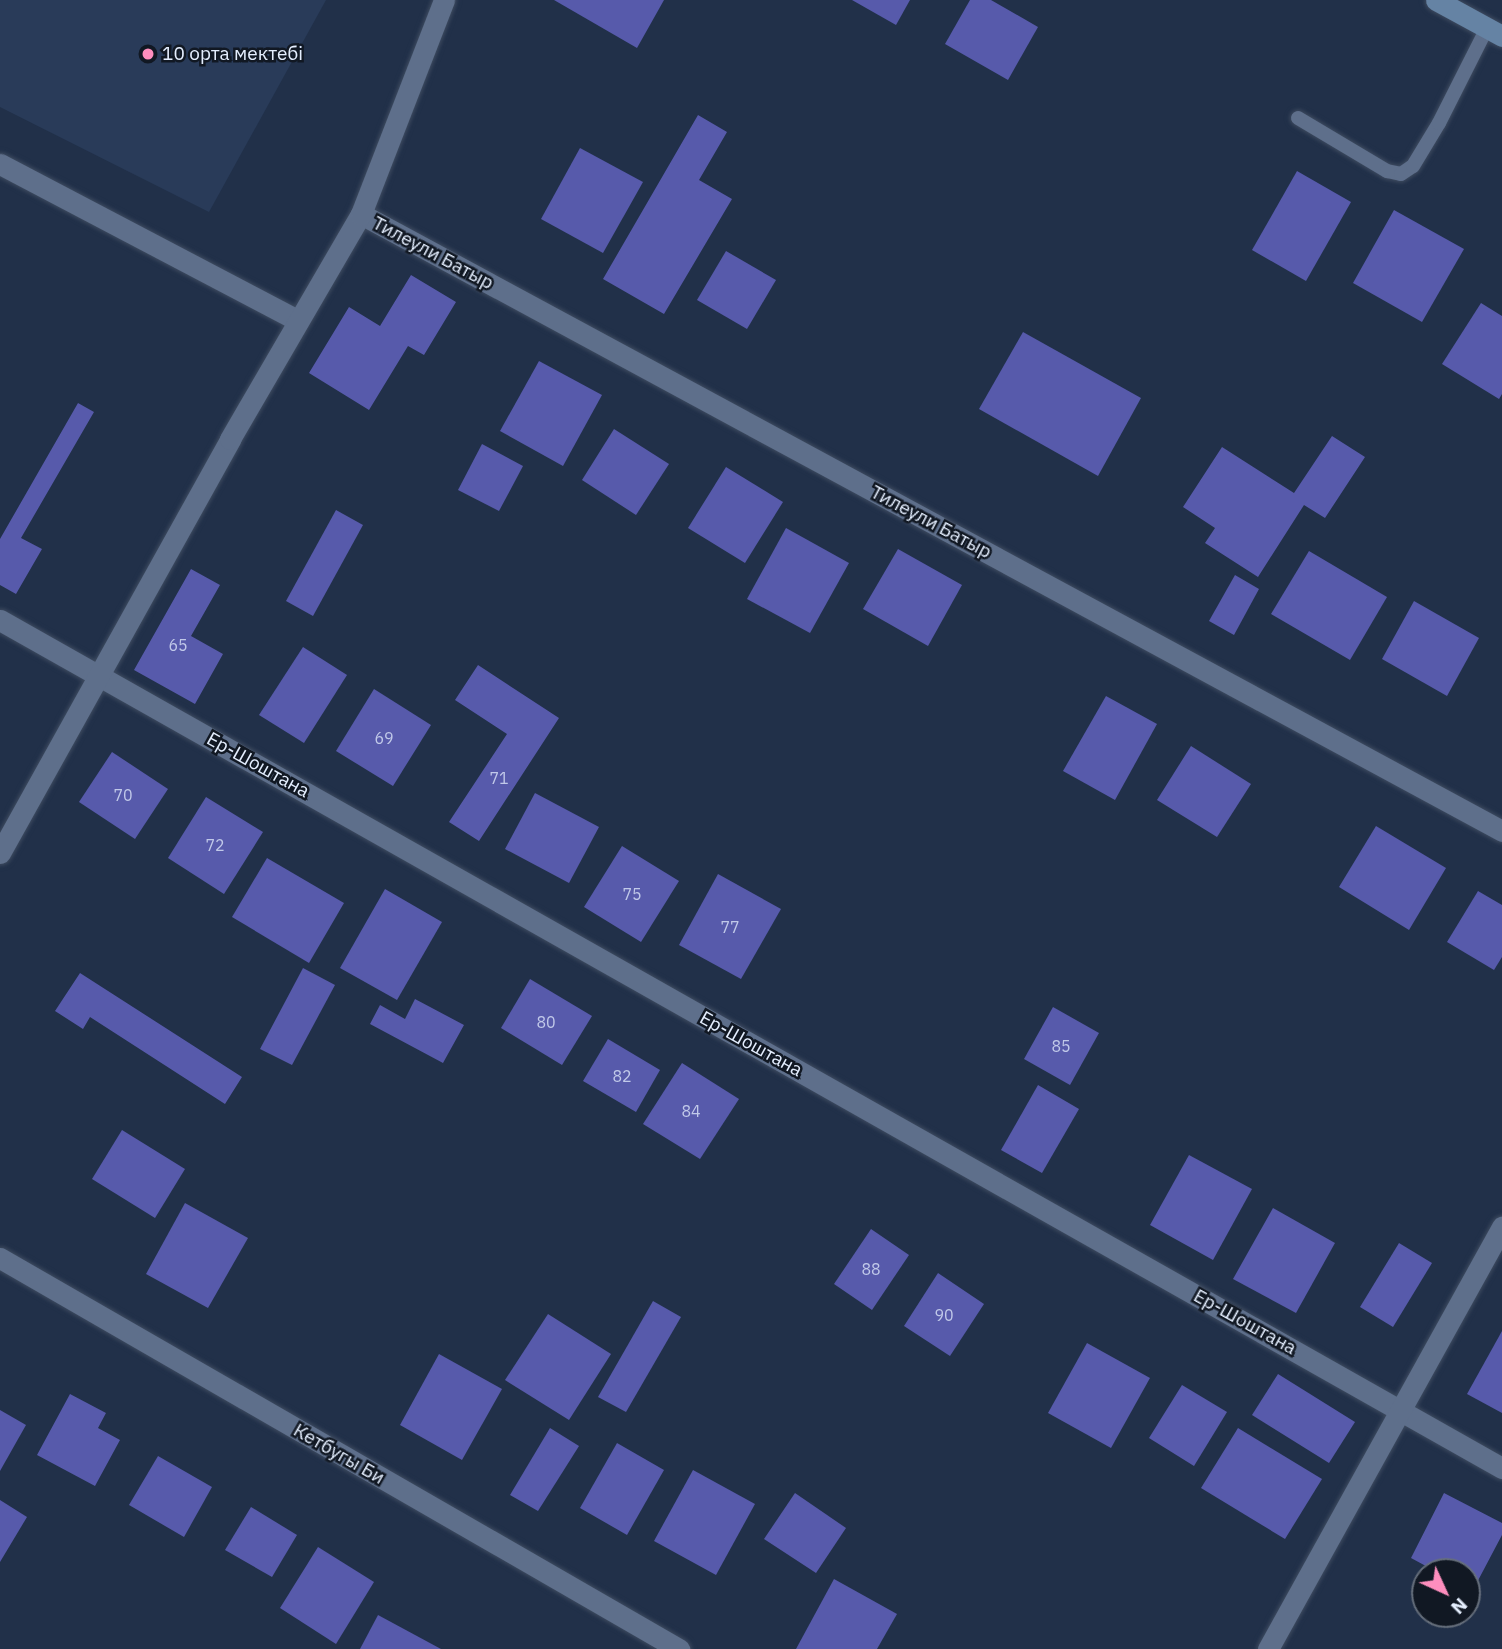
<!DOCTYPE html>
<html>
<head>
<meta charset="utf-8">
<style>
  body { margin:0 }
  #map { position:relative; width:1502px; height:1649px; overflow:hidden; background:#213049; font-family:"IBM Plex Sans",sans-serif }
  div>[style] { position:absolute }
  .built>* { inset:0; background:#293b59 }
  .building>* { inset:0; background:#575aab }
  .roads { filter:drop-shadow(0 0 2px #3e4b60) drop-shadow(0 0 2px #3e4b60) }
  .lane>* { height:14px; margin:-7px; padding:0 7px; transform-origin:7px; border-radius:7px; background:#5e6f8b }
  .street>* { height:21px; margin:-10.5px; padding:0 10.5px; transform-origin:10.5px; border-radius:10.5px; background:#5e6f8b }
  .secondary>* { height:21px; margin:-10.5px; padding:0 10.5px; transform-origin:10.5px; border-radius:10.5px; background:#6583a4 }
  .dots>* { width:19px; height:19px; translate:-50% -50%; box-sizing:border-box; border:4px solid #111823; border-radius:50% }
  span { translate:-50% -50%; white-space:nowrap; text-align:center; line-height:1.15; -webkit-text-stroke:5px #111823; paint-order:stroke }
  .number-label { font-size:16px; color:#c1c9e9 }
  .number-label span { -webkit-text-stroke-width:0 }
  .poi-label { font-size:19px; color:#e4eefe }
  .left { translate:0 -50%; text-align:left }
  .street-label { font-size:19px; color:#e4eefe }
  .north { position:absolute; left:1411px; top:1558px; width:70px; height:70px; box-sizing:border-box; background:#111823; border:2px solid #656e7b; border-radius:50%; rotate:135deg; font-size:19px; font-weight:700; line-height:28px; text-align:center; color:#e4eefe }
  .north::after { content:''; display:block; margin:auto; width:24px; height:32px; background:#fe8ebe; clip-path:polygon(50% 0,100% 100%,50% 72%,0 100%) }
</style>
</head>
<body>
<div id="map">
  <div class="built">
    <i style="clip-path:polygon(0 0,326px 0,209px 212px,0 107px)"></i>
  </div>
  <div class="building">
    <i style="clip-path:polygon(554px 0,664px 0,637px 48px)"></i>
    <i style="clip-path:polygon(852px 0,910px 0,896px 25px)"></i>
    <i style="clip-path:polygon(970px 0,991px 0,1038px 27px,1008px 80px,945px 44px)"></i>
    <i style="clip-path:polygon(698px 115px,727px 132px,699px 180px,732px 199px,664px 314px,603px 279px)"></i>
    <i style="clip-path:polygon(580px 148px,643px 182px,603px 253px,541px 219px)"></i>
    <i style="clip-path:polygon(1297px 171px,1351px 202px,1306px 281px,1252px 250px)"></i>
    <i style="clip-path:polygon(1394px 210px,1464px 249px,1422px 322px,1353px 283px)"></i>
    <i style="clip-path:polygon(726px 251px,776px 280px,747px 329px,697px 300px)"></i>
    <i style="clip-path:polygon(411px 275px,456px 302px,424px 355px,408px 346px,369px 410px,309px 373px,349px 307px,380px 326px)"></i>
    <i style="clip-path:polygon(1481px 303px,1502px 316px,1502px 394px,1499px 399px,1442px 364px)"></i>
    <i style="clip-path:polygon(1023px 332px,1141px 398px,1098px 476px,979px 409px)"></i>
    <i style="clip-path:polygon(539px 361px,602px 395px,563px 466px,500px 431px)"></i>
    <i style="clip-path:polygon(78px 403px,94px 412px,21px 538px,42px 549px,16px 594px,0 585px,0 539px)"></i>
    <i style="clip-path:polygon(614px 429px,669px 464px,636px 515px,582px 480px)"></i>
    <i style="clip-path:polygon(1332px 436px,1365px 457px,1325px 518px,1304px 505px,1258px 577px,1205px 543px,1215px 528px,1183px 507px,1222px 447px,1294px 493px)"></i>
    <i style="clip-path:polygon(482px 444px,523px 466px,499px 511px,458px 490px)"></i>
    <i style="clip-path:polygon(726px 467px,783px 502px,745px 563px,688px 528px)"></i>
    <i style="clip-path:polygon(336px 510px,363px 525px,313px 616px,286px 601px)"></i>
    <i style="clip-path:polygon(786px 528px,849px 563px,810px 633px,747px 599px)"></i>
    <i style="clip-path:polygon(898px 549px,962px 585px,928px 646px,863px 609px)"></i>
    <i style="clip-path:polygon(1309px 551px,1387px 597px,1350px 660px,1271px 614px)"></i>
    <i style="clip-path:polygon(191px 569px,220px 585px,191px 636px,223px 654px,195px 704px,134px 670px)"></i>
    <i style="clip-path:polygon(1235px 575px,1259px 589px,1234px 635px,1209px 621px)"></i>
    <i style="clip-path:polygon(1414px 601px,1479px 638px,1447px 696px,1382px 659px)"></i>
    <i style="clip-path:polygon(303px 647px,347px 675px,304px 743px,259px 715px)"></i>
    <i style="clip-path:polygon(478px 665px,559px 718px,479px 841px,449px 822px,507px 734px,455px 700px)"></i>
    <i style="clip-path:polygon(374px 689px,431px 725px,393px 786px,336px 751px)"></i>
    <i style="clip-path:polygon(1106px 696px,1157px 724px,1115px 800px,1063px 771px)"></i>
    <i style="clip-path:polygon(1191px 746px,1251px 784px,1217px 837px,1157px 800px)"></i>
    <i style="clip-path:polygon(112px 752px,168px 789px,135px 839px,79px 802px)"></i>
    <i style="clip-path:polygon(535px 793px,599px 827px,569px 883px,505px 849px)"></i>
    <i style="clip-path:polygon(206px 797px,263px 832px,224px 894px,168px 858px)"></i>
    <i style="clip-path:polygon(1376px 826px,1446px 868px,1409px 930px,1339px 887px)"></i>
    <i style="clip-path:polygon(622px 846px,679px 881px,641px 942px,584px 907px)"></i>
    <i style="clip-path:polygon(267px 858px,344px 903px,309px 963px,232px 917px)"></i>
    <i style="clip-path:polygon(718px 874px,781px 909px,741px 979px,679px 945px)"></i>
    <i style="clip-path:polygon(385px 889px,442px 922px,397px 1000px,340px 968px)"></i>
    <i style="clip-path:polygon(1478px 891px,1502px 905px,1502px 957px,1494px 970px,1447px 942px)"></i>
    <i style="clip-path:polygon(303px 968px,335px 985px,292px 1065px,260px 1049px)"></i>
    <i style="clip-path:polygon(80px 973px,242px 1077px,225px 1104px,90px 1017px,83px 1029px,55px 1011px)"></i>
    <i style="clip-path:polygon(530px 979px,592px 1016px,562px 1065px,501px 1028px)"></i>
    <i style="clip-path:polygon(415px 999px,464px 1025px,443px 1063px,370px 1024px,380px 1005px,405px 1019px)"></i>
    <i style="clip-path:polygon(1053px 1007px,1099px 1033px,1070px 1085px,1024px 1059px)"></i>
    <i style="clip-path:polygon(608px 1039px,660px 1070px,636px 1112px,583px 1081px)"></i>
    <i style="clip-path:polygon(682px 1063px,739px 1099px,700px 1159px,643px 1124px)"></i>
    <i style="clip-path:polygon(1038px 1085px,1079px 1109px,1042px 1173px,1001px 1150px)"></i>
    <i style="clip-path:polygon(122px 1130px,185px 1169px,155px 1218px,92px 1179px)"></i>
    <i style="clip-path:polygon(1189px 1155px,1252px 1189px,1213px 1260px,1150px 1225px)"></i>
    <i style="clip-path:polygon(185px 1203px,248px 1238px,208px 1308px,146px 1274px)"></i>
    <i style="clip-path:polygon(1273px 1208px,1335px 1243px,1296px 1313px,1233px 1279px)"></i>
    <i style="clip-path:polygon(871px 1229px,909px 1255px,872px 1310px,834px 1284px)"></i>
    <i style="clip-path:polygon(1399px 1243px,1432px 1263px,1393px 1327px,1360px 1307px)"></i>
    <i style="clip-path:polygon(938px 1273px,984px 1304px,950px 1356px,904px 1326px)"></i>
    <i style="clip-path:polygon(653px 1301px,681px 1317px,626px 1412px,598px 1397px)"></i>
    <i style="clip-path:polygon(548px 1314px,611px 1354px,569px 1420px,505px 1380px)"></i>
    <i style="clip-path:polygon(1502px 1331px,1502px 1413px,1467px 1394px)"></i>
    <i style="clip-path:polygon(1087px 1343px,1150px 1378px,1111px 1448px,1048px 1413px)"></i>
    <i style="clip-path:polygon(439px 1354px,502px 1389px,462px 1460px,400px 1425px)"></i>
    <i style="clip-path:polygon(1278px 1374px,1355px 1422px,1329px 1463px,1252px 1415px)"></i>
    <i style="clip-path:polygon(1182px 1385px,1227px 1412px,1194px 1466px,1149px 1438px)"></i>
    <i style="clip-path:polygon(70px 1394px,106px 1413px,98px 1428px,120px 1440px,95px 1486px,37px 1455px)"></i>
    <i style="clip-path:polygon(0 1410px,26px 1425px,0 1471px)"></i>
    <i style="clip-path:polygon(550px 1428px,579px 1446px,538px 1511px,510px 1495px)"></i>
    <i style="clip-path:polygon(1238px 1428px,1322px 1479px,1285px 1539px,1201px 1488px)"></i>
    <i style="clip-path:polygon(617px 1443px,664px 1470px,627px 1535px,580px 1508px)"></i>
    <i style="clip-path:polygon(158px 1456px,212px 1487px,184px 1537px,129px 1505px)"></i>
    <i style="clip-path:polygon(693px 1470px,755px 1504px,716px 1575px,654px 1541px)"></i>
    <i style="clip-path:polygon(795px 1493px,846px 1528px,816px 1573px,764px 1539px)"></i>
    <i style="clip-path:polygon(1444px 1493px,1502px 1523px,1502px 1535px,1473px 1590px,1467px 1587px,1467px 1572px,1437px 1572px,1411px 1558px)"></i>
    <i style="clip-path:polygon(0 1500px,27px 1517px,0 1562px)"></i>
    <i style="clip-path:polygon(251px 1507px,297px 1535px,272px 1577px,225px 1550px)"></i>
    <i style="clip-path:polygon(318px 1547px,374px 1582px,336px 1644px,280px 1608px)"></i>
    <i style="clip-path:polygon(834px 1579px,897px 1614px,877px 1649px,796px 1649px)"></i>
    <i style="clip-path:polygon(378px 1615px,441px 1649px,360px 1649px)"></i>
  </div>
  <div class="roads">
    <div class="lane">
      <i style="left:1298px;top:118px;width:104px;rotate:30.8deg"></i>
      <i style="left:1387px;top:171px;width:14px;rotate:12deg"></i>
      <i style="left:1401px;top:174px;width:14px;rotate:-34deg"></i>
      <i style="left:1413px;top:166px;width:50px;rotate:-58.8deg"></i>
      <i style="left:1439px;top:123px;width:106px;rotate:-63.2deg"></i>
    </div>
    <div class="street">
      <i style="left:0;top:164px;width:335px;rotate:27.7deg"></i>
      <i style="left:361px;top:214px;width:1297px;rotate:28.4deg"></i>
      <i style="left:0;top:620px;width:1725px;rotate:29.45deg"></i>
      <i style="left:0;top:853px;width:474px;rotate:-60.9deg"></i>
      <i style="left:230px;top:439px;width:260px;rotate:-59.8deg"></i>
      <i style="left:361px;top:214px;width:230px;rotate:-68.8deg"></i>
      <i style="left:0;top:1258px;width:784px;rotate:29.94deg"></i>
      <i style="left:1268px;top:1649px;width:483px;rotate:-61deg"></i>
    </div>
    <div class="secondary">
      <i style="left:1436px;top:0;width:75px;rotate:28.6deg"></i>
    </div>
  </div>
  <div class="dots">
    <i style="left:148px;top:54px;background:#fe8ebe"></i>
  </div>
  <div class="number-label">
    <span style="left:178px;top:645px">65</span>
    <span style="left:384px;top:738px">69</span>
    <span style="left:499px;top:778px">71</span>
    <span style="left:123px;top:795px">70</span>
    <span style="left:215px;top:845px">72</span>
    <span style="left:632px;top:894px">75</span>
    <span style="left:730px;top:927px">77</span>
    <span style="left:546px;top:1022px">80</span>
    <span style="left:1061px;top:1046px">85</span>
    <span style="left:622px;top:1076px">82</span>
    <span style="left:691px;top:1111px">84</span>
    <span style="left:871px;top:1269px">88</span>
    <span style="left:944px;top:1315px">90</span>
  </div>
  <div class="poi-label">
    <span class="left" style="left:162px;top:54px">10 орта мектебі</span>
  </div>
  <div class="street-label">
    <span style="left:433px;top:253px;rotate:28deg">Тилеули Батыр</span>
    <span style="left:931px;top:522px;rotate:28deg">Тилеули Батыр</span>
    <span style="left:258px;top:765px;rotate:29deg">Ер-Шоштана</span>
    <span style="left:751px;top:1044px;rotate:29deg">Ер-Шоштана</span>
    <span style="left:1245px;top:1322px;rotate:29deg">Ер-Шоштана</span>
    <span style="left:339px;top:1454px;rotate:30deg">Кетбугы Би</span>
  </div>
  <div class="north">N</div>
</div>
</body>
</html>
